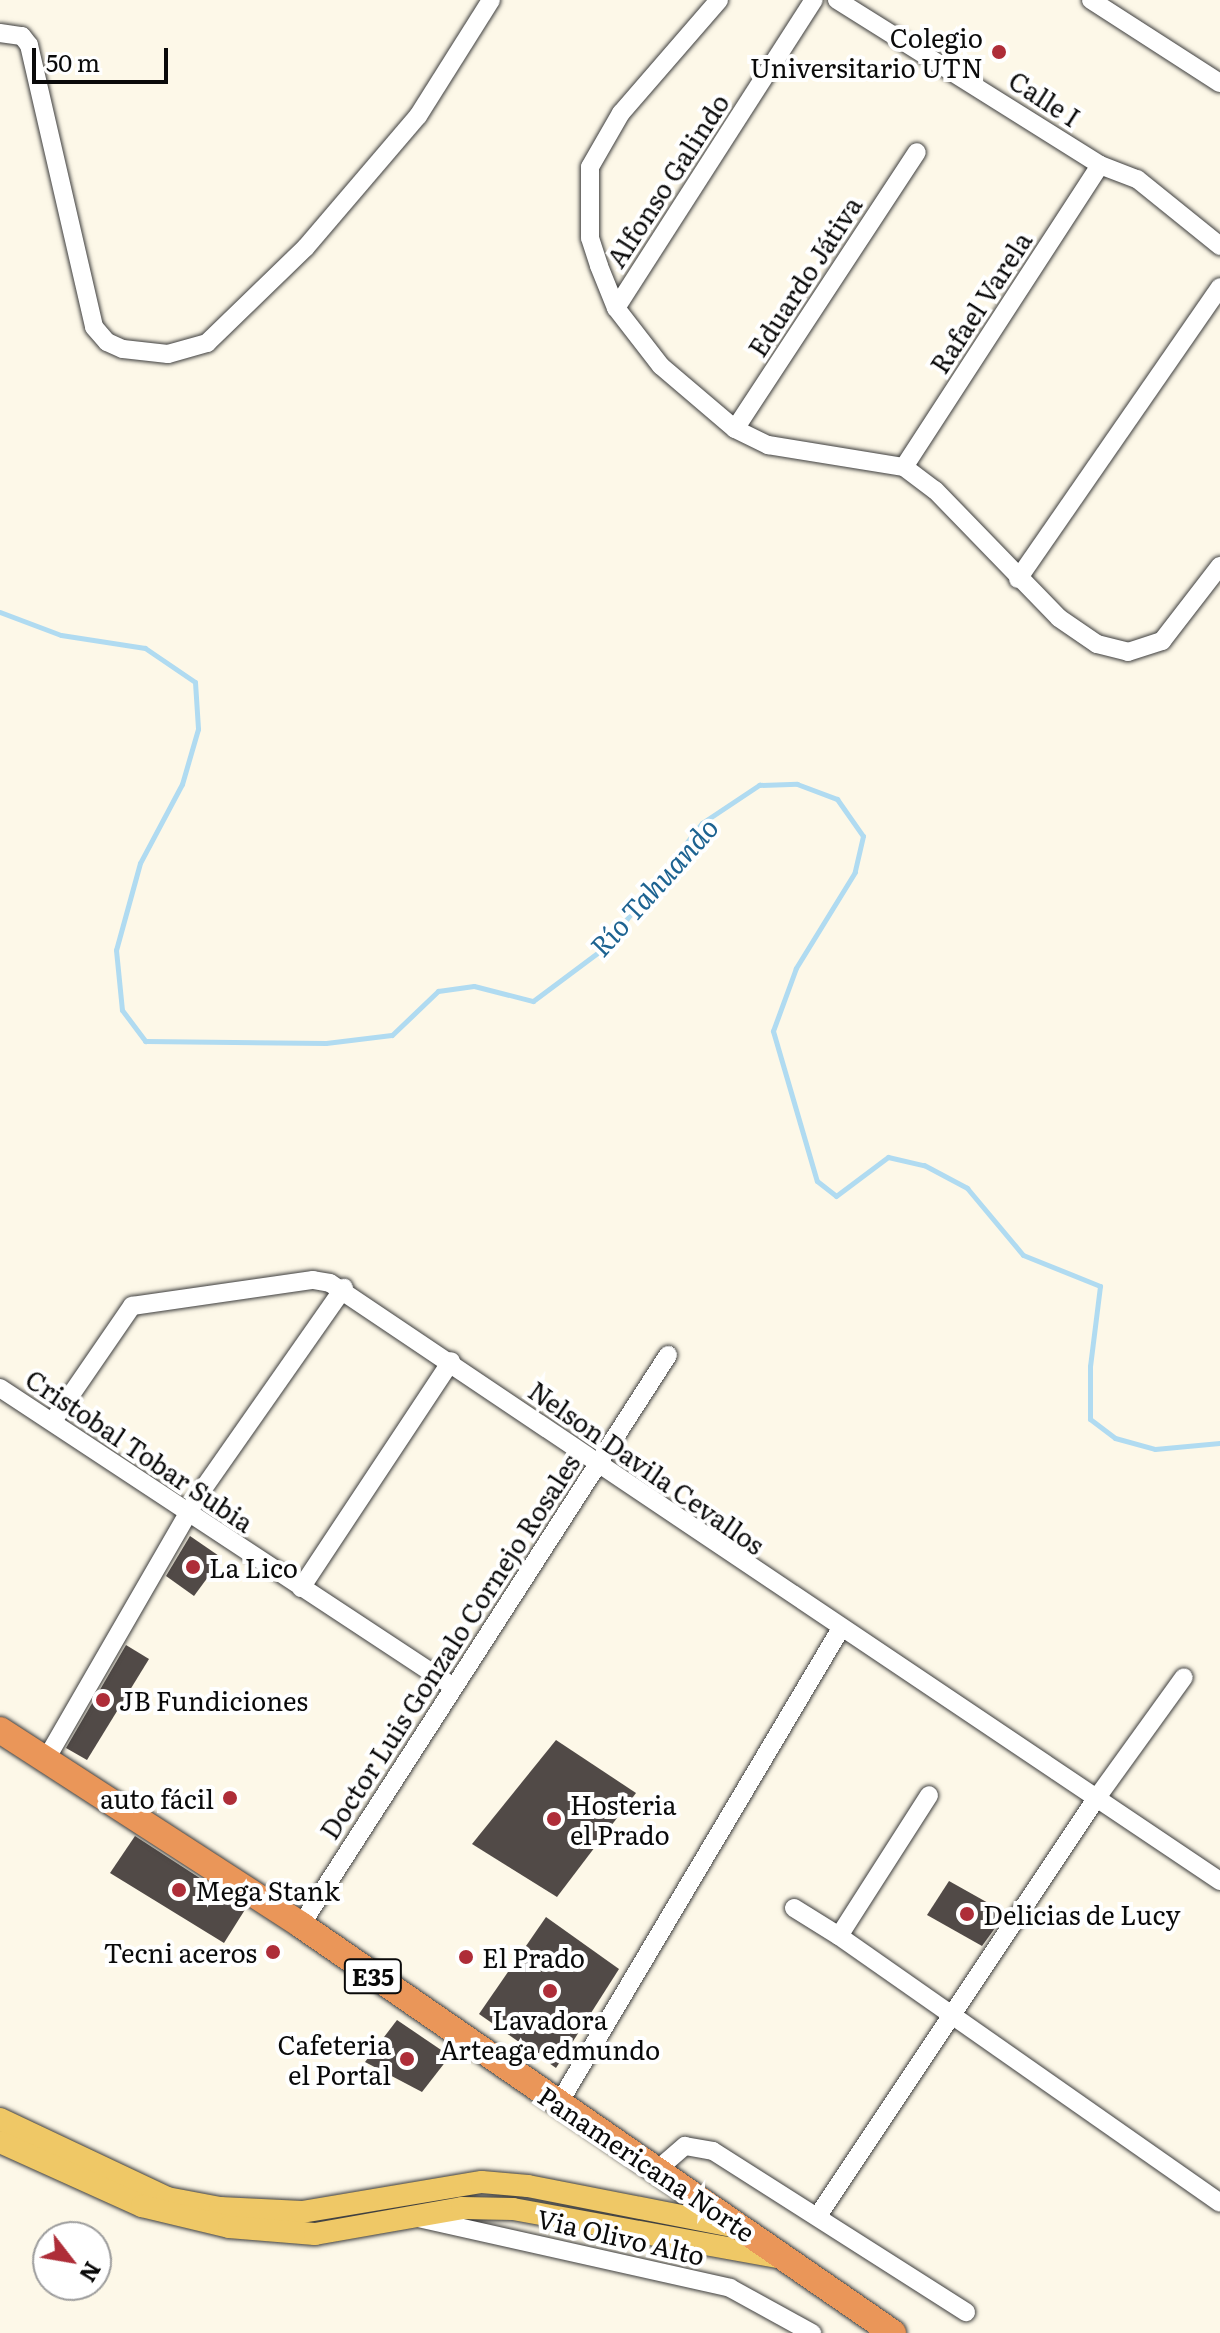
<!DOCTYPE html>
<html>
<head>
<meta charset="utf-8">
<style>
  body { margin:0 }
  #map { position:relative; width:1220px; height:2333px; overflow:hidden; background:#fdf8e8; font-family:Literata,serif }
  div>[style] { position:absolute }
  .stream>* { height:5px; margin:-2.5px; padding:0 2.5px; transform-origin:2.5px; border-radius:2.5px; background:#b0dbf1 }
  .building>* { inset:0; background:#514a47 }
  .roads { filter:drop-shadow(0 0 2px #3d3d3d) drop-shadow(0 0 2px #3d3d3d) }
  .minor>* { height:18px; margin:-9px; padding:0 9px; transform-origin:9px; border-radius:9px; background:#fff }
  .major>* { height:22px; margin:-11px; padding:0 11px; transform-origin:11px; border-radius:11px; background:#efc866 }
  .highway>* { height:26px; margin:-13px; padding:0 13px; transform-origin:13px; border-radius:13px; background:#ea9659 }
  .dots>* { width:22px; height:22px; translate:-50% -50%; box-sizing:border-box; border:4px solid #fff; border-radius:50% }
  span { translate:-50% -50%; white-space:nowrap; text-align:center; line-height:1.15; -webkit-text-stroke:8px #fff; paint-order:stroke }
  .shield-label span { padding:2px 6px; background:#fff; border:2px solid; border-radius:6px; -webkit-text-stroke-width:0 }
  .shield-label { font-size:24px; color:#0a0a0a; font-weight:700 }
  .poi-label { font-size:26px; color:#0a0a0a }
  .right { translate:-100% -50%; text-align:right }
  .left { translate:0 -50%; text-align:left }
  .street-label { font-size:26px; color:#0a0a0a }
  .water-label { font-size:28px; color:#1d6391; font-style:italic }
  .north { position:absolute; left:32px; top:2221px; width:80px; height:80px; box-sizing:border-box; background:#fff; border:2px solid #9d9d9d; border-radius:50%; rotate:121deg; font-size:22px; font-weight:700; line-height:32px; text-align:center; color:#0a0a0a }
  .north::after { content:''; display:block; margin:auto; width:28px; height:36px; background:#ae2d38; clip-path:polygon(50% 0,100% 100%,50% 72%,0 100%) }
  .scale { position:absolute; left:32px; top:48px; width:136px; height:36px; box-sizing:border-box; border:4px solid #0a0a0a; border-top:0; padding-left:10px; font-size:24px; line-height:28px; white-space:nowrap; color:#0a0a0a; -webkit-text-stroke:6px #fff; paint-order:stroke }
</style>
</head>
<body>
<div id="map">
  <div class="stream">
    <i style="left:0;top:612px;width:65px;rotate:20.7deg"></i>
    <i style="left:61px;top:635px;width:85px;rotate:8.8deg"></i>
    <i style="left:145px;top:648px;width:60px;rotate:34.2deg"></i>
    <i style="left:195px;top:682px;width:47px;rotate:86.3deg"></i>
    <i style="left:198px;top:729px;width:57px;rotate:106.2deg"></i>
    <i style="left:182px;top:784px;width:89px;rotate:118deg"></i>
    <i style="left:140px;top:863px;width:90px;rotate:105.4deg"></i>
    <i style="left:116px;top:950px;width:60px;rotate:84.3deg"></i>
    <i style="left:122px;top:1010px;width:39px;rotate:53deg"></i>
    <i style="left:145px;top:1041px;width:181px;rotate:0.6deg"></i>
    <i style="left:326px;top:1043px;width:66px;rotate:-6.9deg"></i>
    <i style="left:392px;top:1035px;width:64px;rotate:-43.7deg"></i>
    <i style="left:438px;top:991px;width:36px;rotate:-8deg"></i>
    <i style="left:474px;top:986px;width:61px;rotate:14.3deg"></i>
    <i style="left:533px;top:1001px;width:89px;rotate:-36.7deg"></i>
    <i style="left:604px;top:948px;width:159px;rotate:-51.9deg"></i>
    <i style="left:702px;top:823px;width:69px;rotate:-33.7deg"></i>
    <i style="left:759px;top:785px;width:38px;rotate:-2deg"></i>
    <i style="left:797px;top:784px;width:43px;rotate:20.6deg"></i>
    <i style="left:837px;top:799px;width:45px;rotate:54.9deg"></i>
    <i style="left:863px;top:836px;width:37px;rotate:103deg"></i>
    <i style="left:855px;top:872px;width:113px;rotate:121.6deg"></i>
    <i style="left:796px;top:968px;width:67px;rotate:110.1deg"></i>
    <i style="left:773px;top:1031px;width:156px;rotate:73.7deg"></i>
    <i style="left:817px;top:1181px;width:24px;rotate:38deg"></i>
    <i style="left:836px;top:1196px;width:65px;rotate:-36.9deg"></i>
    <i style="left:888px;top:1157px;width:37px;rotate:13deg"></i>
    <i style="left:924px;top:1165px;width:49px;rotate:28.1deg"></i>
    <i style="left:967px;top:1188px;width:87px;rotate:50.1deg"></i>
    <i style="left:1023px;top:1255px;width:83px;rotate:21.9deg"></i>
    <i style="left:1100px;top:1286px;width:81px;rotate:97.1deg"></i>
    <i style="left:1090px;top:1366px;width:53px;rotate:90deg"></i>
    <i style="left:1090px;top:1419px;width:31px;rotate:37deg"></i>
    <i style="left:1115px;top:1438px;width:41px;rotate:15.4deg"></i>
    <i style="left:1155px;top:1449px;width:65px;rotate:-5.3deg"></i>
  </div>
  <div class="building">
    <i style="clip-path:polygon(190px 1536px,222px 1558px,194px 1596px,166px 1576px)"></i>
    <i style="clip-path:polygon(126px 1645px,149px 1659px,87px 1760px,66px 1748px)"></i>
    <i style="clip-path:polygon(556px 1740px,636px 1793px,557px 1897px,472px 1844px)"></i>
    <i style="clip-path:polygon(135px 1836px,246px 1908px,224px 1943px,110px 1873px)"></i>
    <i style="clip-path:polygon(949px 1881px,1006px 1913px,982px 1946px,927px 1915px)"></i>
    <i style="clip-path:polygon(546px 1917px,619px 1969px,556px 2068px,479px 2014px)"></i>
    <i style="clip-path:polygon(397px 2020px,450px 2056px,422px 2092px,365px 2062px)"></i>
  </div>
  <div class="roads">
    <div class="minor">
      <i style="left:719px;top:0;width:150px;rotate:130.9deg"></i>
      <i style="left:621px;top:113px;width:62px;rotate:119.9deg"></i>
      <i style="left:590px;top:167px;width:71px;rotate:90deg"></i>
      <i style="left:590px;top:238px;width:29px;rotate:72deg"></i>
      <i style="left:599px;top:266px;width:45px;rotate:68deg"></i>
      <i style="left:616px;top:308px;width:73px;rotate:52.2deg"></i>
      <i style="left:661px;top:366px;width:97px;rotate:40.4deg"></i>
      <i style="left:735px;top:429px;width:37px;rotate:26deg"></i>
      <i style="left:768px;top:445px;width:138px;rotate:9.2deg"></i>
      <i style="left:904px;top:467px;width:39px;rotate:37deg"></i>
      <i style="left:935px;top:490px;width:178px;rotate:45.9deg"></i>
      <i style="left:1059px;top:618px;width:46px;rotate:34.4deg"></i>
      <i style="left:1097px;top:644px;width:32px;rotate:14deg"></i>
      <i style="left:1128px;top:652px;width:36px;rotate:-18deg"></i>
      <i style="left:1162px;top:641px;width:95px;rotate:-52.3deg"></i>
      <i style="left:837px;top:0;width:310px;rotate:32.1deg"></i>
      <i style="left:1100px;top:165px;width:40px;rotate:21deg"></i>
      <i style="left:1137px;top:179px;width:107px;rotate:38.9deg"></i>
      <i style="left:1091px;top:0;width:153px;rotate:32.8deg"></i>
      <i style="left:0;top:33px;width:22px;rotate:8deg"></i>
      <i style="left:22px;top:36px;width:11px;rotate:52deg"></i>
      <i style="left:29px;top:45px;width:289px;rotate:77deg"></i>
      <i style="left:94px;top:327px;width:20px;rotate:49deg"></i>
      <i style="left:107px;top:342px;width:17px;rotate:24deg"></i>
      <i style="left:123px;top:349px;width:45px;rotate:6.3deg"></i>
      <i style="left:168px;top:354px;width:41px;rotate:-15.8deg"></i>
      <i style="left:207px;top:343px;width:138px;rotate:-44.1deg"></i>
      <i style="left:306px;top:247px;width:172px;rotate:-49.5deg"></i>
      <i style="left:418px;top:116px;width:137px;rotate:-57.8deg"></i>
      <i style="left:616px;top:308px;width:366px;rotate:-57.3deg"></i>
      <i style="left:735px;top:429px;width:331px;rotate:-56.7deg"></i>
      <i style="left:904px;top:467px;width:360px;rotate:-57deg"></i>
      <i style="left:1018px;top:579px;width:355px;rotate:-55.3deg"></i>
      <i style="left:0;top:1388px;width:541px;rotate:33.4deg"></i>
      <i style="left:53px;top:1421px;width:140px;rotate:-55.5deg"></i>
      <i style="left:132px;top:1306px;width:183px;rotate:-8.2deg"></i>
      <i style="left:313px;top:1280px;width:17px;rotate:10deg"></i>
      <i style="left:330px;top:1283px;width:1072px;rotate:33.9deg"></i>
      <i style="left:301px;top:1588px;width:272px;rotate:-56.5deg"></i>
      <i style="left:45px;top:1761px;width:302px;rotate:-60deg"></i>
      <i style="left:196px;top:1499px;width:258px;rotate:-55deg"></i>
      <i style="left:794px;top:1908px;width:53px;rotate:31.9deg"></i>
      <i style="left:839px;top:1936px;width:167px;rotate:-57.4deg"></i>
      <i style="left:301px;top:1925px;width:678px;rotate:-57.22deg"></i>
      <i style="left:839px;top:1936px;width:465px;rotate:35deg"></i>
      <i style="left:559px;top:2103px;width:550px;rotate:-59.29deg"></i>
      <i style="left:657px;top:2170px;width:37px;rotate:-41deg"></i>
      <i style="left:685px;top:2146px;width:28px;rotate:10deg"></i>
      <i style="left:713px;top:2151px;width:300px;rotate:32.5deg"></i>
      <i style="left:818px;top:2216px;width:501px;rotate:-56.31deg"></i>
      <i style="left:1096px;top:1799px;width:150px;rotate:-54.2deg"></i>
      <i style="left:418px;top:2218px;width:320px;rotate:12.6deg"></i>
      <i style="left:730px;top:2288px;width:94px;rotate:28.8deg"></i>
    </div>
    <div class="major">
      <i style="left:0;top:2119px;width:185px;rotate:25.3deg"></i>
      <i style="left:167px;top:2198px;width:54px;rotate:10.7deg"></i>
      <i style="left:220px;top:2208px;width:82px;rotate:2.8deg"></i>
      <i style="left:302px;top:2212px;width:182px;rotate:-9.5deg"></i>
      <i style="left:482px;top:2182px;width:46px;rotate:5deg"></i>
      <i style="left:528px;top:2186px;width:213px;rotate:11.1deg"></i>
      <i style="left:0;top:2142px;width:156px;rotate:24.3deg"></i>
      <i style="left:142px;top:2206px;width:89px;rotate:13.6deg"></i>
      <i style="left:229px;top:2227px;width:86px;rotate:4.7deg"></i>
      <i style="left:315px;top:2234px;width:149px;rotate:-10deg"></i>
      <i style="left:462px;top:2208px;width:51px;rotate:1.1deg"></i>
      <i style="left:513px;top:2209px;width:274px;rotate:10.3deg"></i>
    </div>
    <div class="highway">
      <i style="left:0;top:1730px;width:359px;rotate:32.9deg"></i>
      <i style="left:301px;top:1925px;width:719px;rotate:34.57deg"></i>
    </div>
  </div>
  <div class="dots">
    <i style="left:999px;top:52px;background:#ae2d38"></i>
    <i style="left:193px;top:1567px;background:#ae2d38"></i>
    <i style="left:103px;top:1700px;background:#ae2d38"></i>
    <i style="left:230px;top:1798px;background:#ae2d38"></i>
    <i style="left:554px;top:1819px;background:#ae2d38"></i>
    <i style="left:179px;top:1890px;background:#ae2d38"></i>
    <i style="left:967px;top:1914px;background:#ae2d38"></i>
    <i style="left:273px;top:1952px;background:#ae2d38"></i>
    <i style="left:466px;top:1957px;background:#ae2d38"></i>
    <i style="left:550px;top:1991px;background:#ae2d38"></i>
    <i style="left:407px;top:2059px;background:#ae2d38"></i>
  </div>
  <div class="shield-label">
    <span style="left:373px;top:1976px">E35</span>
  </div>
  <div class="poi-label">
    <span class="right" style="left:983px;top:52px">Colegio<br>Universitario UTN</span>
    <span class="left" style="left:209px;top:1567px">La Lico</span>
    <span class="left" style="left:119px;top:1700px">JB Fundiciones</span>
    <span class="right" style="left:214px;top:1798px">auto fácil</span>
    <span class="left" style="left:570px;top:1819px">Hosteria<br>el Prado</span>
    <span class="left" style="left:195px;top:1890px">Mega Stank</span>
    <span class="left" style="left:983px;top:1914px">Delicias de Lucy</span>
    <span class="right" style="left:257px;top:1952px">Tecni aceros</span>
    <span class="left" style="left:482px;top:1957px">El Prado</span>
    <span style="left:550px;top:2034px">Lavadora<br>Arteaga edmundo</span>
    <span class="right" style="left:391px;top:2059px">Cafeteria<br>el Portal</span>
  </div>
  <div class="street-label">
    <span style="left:1045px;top:98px;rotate:33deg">Calle I</span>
    <span style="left:667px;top:180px;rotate:-57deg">Alfonso Galindo</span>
    <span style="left:804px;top:276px;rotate:-57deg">Eduardo Játiva</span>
    <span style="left:980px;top:302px;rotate:-57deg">Rafael Varela</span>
    <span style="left:140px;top:1450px;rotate:34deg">Cristobal Tobar Subia</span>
    <span style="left:647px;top:1467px;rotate:35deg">Nelson Davila Cevallos</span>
    <span style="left:449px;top:1646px;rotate:-57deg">Doctor Luis Gonzalo Cornejo Rosales</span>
    <span style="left:647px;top:2163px;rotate:34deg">Panamericana Norte</span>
    <span style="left:621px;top:2236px;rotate:13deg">Via Olivo Alto</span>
  </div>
  <div class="water-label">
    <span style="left:653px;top:886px;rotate:-48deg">Río Tahuando</span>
  </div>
  <div class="north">N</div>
  <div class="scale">50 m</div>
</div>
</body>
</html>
